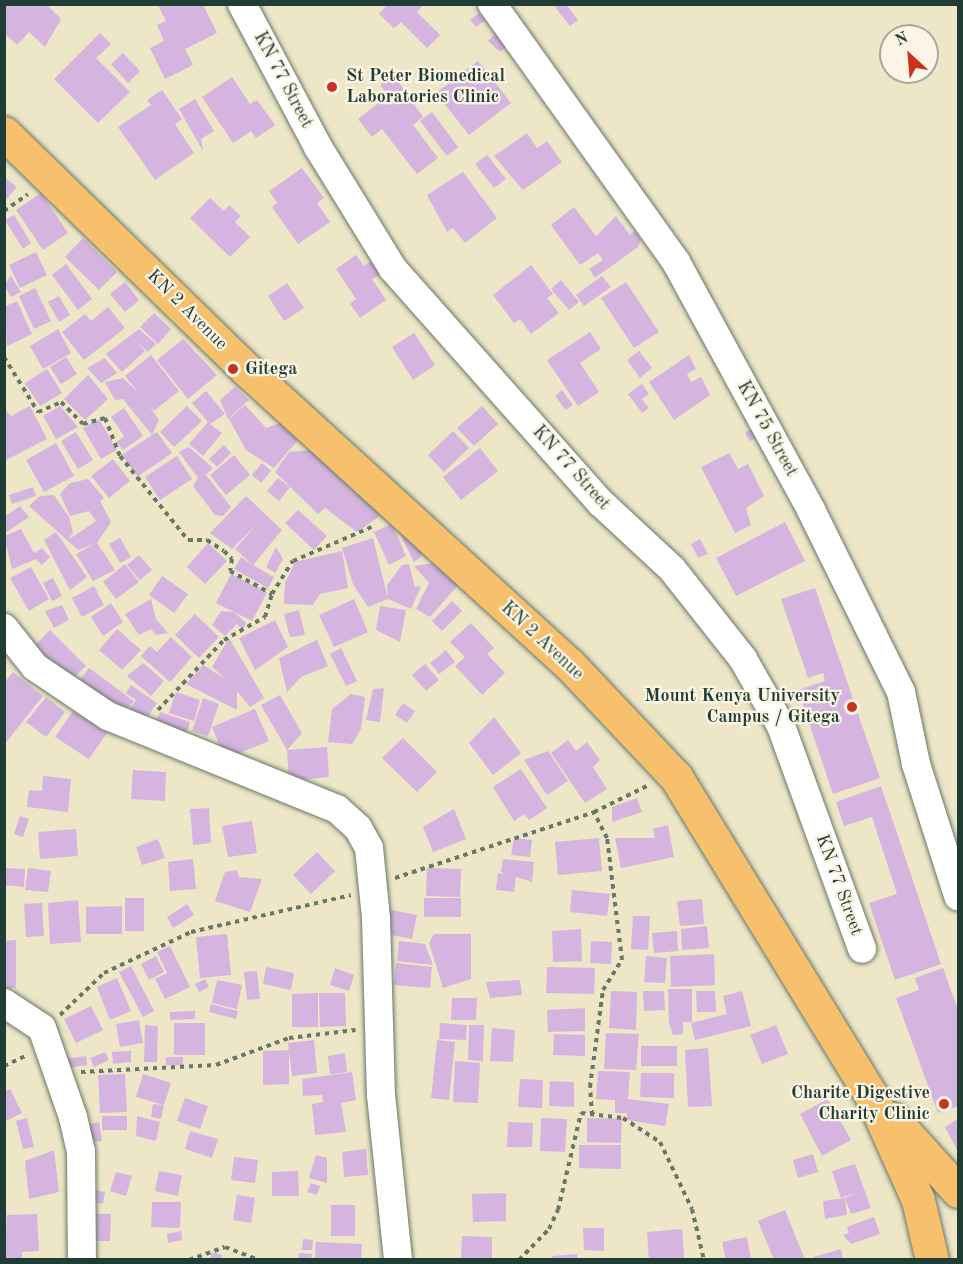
<!DOCTYPE html>
<html>
<head>
<meta charset="utf-8">
<style>
  body { margin:0 }
  #map { position:relative; width:963px; height:1264px; overflow:hidden; background:#ede6c7; font-family:"Old Standard TT",serif }
  div>[style] { position:absolute }
  .building>* { inset:0; background:#d5b5df }
  .path>* { height:4px; margin-top:-2px; transform-origin:0; background:repeating-linear-gradient(90deg,#677867 0 4.5px,transparent 0 9px) }
  .roads { filter:drop-shadow(0 0 2px #677867) drop-shadow(0 0 2px #677867) }
  .minor>* { height:28px; margin:-14px; padding:0 14px; transform-origin:14px; border-radius:14px; background:#fff }
  .major>* { height:33px; margin:-16.5px; padding:0 16.5px; transform-origin:16.5px; border-radius:16.5px; background:#f7c06c }
  .dots>* { width:16px; height:16px; translate:-50% -50%; box-sizing:border-box; border:3px solid #fcf5e5; border-radius:50% }
  span { translate:-50% -50%; white-space:nowrap; text-align:center; line-height:1.15; -webkit-text-stroke:4.5px #fcf5e5; paint-order:stroke }
  .poi-label { font-size:18px; color:#1f3d34; font-weight:700 }
  .left { translate:0 -50%; text-align:left }
  .right { translate:-100% -50%; text-align:right }
  .street-label { font-size:18px; color:#1f3d34 }
  .frame { position:absolute; inset:0; border:6px solid #1f3d34; pointer-events:none }
  .north { position:absolute; left:879px; top:24px; width:60px; height:60px; box-sizing:border-box; background:#fcf5e5; border:2px solid #a4ab9e; border-radius:50%; rotate:334deg; font-size:16px; font-weight:700; line-height:24px; text-align:center; color:#1f3d34 }
  .north::after { content:''; display:block; margin:auto; width:21px; height:27px; background:#c8321e; clip-path:polygon(50% 0,100% 100%,50% 72%,0 100%) }
</style>
</head>
<body>
<div id="map">
  <div class="building">
    <i style="clip-path:polygon(4px 4px,46px 4px,61px 19px,45px 47px,29px 32px,17px 45px,4px 33px)"></i>
    <i style="clip-path:polygon(388px 4px,424px 4px,417px 12px,440px 35px,427px 48px,401px 22px,394px 28px,379px 14px)"></i>
    <i style="clip-path:polygon(566px 4px,578px 20px,570px 26px,555px 7px)"></i>
    <i style="clip-path:polygon(158px 5px,203px 5px,217px 33px,185px 49px,193px 65px,165px 79px,150px 48px,164px 41px,157px 25px,166px 21px)"></i>
    <i style="clip-path:polygon(479px 13px,485px 20px,476px 27px,470px 20px)"></i>
    <i style="clip-path:polygon(100px 33px,111px 44px,96px 58px,130px 92px,98px 123px,54px 79px)"></i>
    <i style="clip-path:polygon(496px 33px,508px 45px,500px 52px,488px 41px)"></i>
    <i style="clip-path:polygon(123px 53px,140px 71px,128px 83px,111px 64px)"></i>
    <i style="clip-path:polygon(478px 61px,511px 103px,469px 135px,436px 93px)"></i>
    <i style="clip-path:polygon(394px 75px,423px 117px,413px 125px,438px 158px,417px 174px,382px 129px,372px 137px,358px 119px,388px 96px,380px 85px)"></i>
    <i style="clip-path:polygon(232px 77px,250px 104px,257px 100px,275px 125px,256px 138px,251px 131px,233px 143px,202px 97px)"></i>
    <i style="clip-path:polygon(162px 90px,182px 119px,175px 124px,194px 153px,155px 180px,118px 127px,151px 105px,147px 100px)"></i>
    <i style="clip-path:polygon(195px 99px,214px 131px,201px 139px,203px 151px,179px 109px)"></i>
    <i style="clip-path:polygon(432px 112px,458px 147px,447px 156px,420px 121px)"></i>
    <i style="clip-path:polygon(527px 133px,537px 148px,547px 141px,562px 162px,523px 190px,494px 156px)"></i>
    <i style="clip-path:polygon(487px 155px,506px 179px,494px 188px,475px 164px)"></i>
    <i style="clip-path:polygon(302px 168px,324px 198px,317px 203px,330px 222px,298px 244px,272px 207px,277px 203px,269px 191px)"></i>
    <i style="clip-path:polygon(463px 172px,497px 218px,465px 243px,453px 228px,447px 232px,427px 195px)"></i>
    <i style="clip-path:polygon(4px 177px,17px 187px,4px 202px)"></i>
    <i style="clip-path:polygon(41px 193px,68px 233px,43px 250px,16px 210px)"></i>
    <i style="clip-path:polygon(210px 198px,224px 211px,229px 205px,241px 216px,235px 222px,250px 237px,230px 257px,190px 218px)"></i>
    <i style="clip-path:polygon(574px 207px,596px 236px,616px 216px,630px 235px,635px 231px,641px 240px,638px 247px,595px 278px,589px 269px,603px 260px,598px 253px,580px 265px,551px 225px)"></i>
    <i style="clip-path:polygon(14px 215px,31px 243px,23px 249px,5px 220px)"></i>
    <i style="clip-path:polygon(83px 238px,117px 272px,99px 290px,65px 257px)"></i>
    <i style="clip-path:polygon(36px 252px,47px 275px,20px 288px,9px 265px)"></i>
    <i style="clip-path:polygon(356px 255px,364px 266px,371px 261px,380px 275px,372px 279px,386px 300px,360px 318px,350px 304px,356px 299px,336px 269px)"></i>
    <i style="clip-path:polygon(66px 264px,92px 299px,78px 310px,52px 275px)"></i>
    <i style="clip-path:polygon(531px 265px,553px 294px,547px 298px,559px 313px,531px 334px,520px 319px,514px 323px,493px 295px)"></i>
    <i style="clip-path:polygon(11px 276px,21px 292px,11px 297px,4px 285px)"></i>
    <i style="clip-path:polygon(602px 276px,611px 287px,584px 306px,576px 295px)"></i>
    <i style="clip-path:polygon(561px 280px,579px 302px,569px 310px,551px 289px)"></i>
    <i style="clip-path:polygon(125px 282px,139px 300px,125px 312px,110px 294px)"></i>
    <i style="clip-path:polygon(626px 282px,659px 332px,634px 348px,601px 298px)"></i>
    <i style="clip-path:polygon(287px 283px,304px 308px,284px 321px,268px 296px)"></i>
    <i style="clip-path:polygon(35px 288px,51px 321px,34px 329px,19px 296px)"></i>
    <i style="clip-path:polygon(59px 296px,70px 315px,59px 322px,48px 302px)"></i>
    <i style="clip-path:polygon(17px 301px,32px 334px,7px 346px,4px 307px)"></i>
    <i style="clip-path:polygon(108px 307px,125px 328px,84px 360px,62px 332px,85px 314px,91px 321px)"></i>
    <i style="clip-path:polygon(154px 313px,171px 329px,158px 344px,140px 327px)"></i>
    <i style="clip-path:polygon(58px 329px,71px 353px,43px 369px,30px 346px)"></i>
    <i style="clip-path:polygon(139px 329px,156px 344px,148px 352px,137px 342px,145px 351px,122px 372px,106px 354px)"></i>
    <i style="clip-path:polygon(590px 332px,601px 349px,580px 363px,599px 392px,578px 406px,547px 360px)"></i>
    <i style="clip-path:polygon(414px 333px,435px 365px,413px 380px,392px 347px)"></i>
    <i style="clip-path:polygon(183px 339px,217px 375px,188px 399px,157px 360px)"></i>
    <i style="clip-path:polygon(639px 351px,652px 368px,640px 378px,627px 360px)"></i>
    <i style="clip-path:polygon(151px 355px,179px 391px,154px 411px,149px 406px,159px 420px,152px 435px,157px 432px,172px 453px,137px 477px,122px 455px,152px 435px,123px 399px,115px 400px,105px 382px,123px 378px,139px 393px,125px 376px)"></i>
    <i style="clip-path:polygon(689px 355px,696px 369px,687px 374px,691px 382px,701px 377px,710px 395px,674px 420px,649px 382px)"></i>
    <i style="clip-path:polygon(66px 357px,77px 374px,61px 384px,50px 367px)"></i>
    <i style="clip-path:polygon(105px 358px,117px 373px,101px 383px,87px 368px)"></i>
    <i style="clip-path:polygon(47px 369px,62px 393px,40px 406px,25px 383px)"></i>
    <i style="clip-path:polygon(88px 375px,108px 399px,85px 420px,64px 399px)"></i>
    <i style="clip-path:polygon(642px 384px,649px 394px,642px 399px,649px 408px,642px 413px,628px 394px)"></i>
    <i style="clip-path:polygon(235px 387px,249px 400px,228px 419px,220px 400px)"></i>
    <i style="clip-path:polygon(562px 390px,573px 405px,566px 410px,555px 396px)"></i>
    <i style="clip-path:polygon(206px 391px,225px 414px,210px 424px,222px 433px,203px 456px,189px 444px,208px 422px,192px 403px)"></i>
    <i style="clip-path:polygon(245px 405px,266px 428px,280px 423px,298px 440px,274px 468px,246px 450px,229px 419px)"></i>
    <i style="clip-path:polygon(30px 406px,47px 439px,4px 461px,4px 408px,11px 416px)"></i>
    <i style="clip-path:polygon(60px 406px,78px 427px,56px 439px,43px 416px)"></i>
    <i style="clip-path:polygon(187px 406px,202px 421px,174px 447px,160px 432px)"></i>
    <i style="clip-path:polygon(482px 406px,498px 424px,474px 446px,457px 428px)"></i>
    <i style="clip-path:polygon(124px 408px,143px 436px,123px 450px,117px 442px,124px 436px,111px 417px)"></i>
    <i style="clip-path:polygon(99px 419px,117px 450px,101px 459px,83px 428px)"></i>
    <i style="clip-path:polygon(753px 429px,757px 438px,749px 441px,745px 432px)"></i>
    <i style="clip-path:polygon(453px 431px,469px 448px,444px 472px,428px 455px)"></i>
    <i style="clip-path:polygon(76px 432px,93px 460px,78px 469px,61px 441px)"></i>
    <i style="clip-path:polygon(56px 443px,74px 476px,44px 492px,26px 460px)"></i>
    <i style="clip-path:polygon(224px 445px,231px 453px,217px 467px,209px 459px)"></i>
    <i style="clip-path:polygon(189px 447px,213px 468px,206px 475px,231px 507px,223px 516px,215px 515px,193px 486px,198px 478px,179px 452px)"></i>
    <i style="clip-path:polygon(480px 448px,498px 471px,461px 500px,443px 477px)"></i>
    <i style="clip-path:polygon(312px 450px,383px 514px,357px 532px,325px 508px,318px 514px,275px 472px,289px 452px)"></i>
    <i style="clip-path:polygon(729px 453px,738px 469px,748px 464px,764px 496px,746px 508px,751px 525px,735px 533px,701px 467px)"></i>
    <i style="clip-path:polygon(234px 455px,250px 475px,226px 495px,210px 475px)"></i>
    <i style="clip-path:polygon(177px 456px,192px 479px,160px 500px,145px 477px)"></i>
    <i style="clip-path:polygon(113px 459px,130px 481px,109px 498px,91px 476px)"></i>
    <i style="clip-path:polygon(262px 463px,271px 471px,261px 483px,252px 475px)"></i>
    <i style="clip-path:polygon(278px 478px,290px 487px,279px 501px,267px 491px)"></i>
    <i style="clip-path:polygon(88px 479px,104px 498px,100px 501px,111px 522px,97px 543px,115px 570px,93px 581px,76px 554px,94px 544px,78px 550px,29px 506px,40px 496px,54px 495px,69px 517px,73px 532px,68px 540px,96px 521px,89px 511px,70px 516px,60px 494px,70px 483px)"></i>
    <i style="clip-path:polygon(33px 487px,36px 496px,12px 504px,9px 495px)"></i>
    <i style="clip-path:polygon(246px 496px,282px 530px,253px 565px,274px 577px,268px 588px,234px 569px,241px 557px,253px 565px,235px 549px,258px 523px,232px 549px,210px 533px)"></i>
    <i style="clip-path:polygon(20px 506px,29px 517px,4px 534px,4px 517px)"></i>
    <i style="clip-path:polygon(298px 510px,327px 536px,314px 550px,285px 523px)"></i>
    <i style="clip-path:polygon(785px 522px,805px 561px,736px 596px,716px 558px)"></i>
    <i style="clip-path:polygon(392px 524px,406px 556px,389px 565px,374px 532px)"></i>
    <i style="clip-path:polygon(21px 529px,34px 553px,42px 548px,50px 557px,42px 565px,36px 559px,12px 569px,4px 536px)"></i>
    <i style="clip-path:polygon(398px 530px,418px 542px,422px 556px,414px 562px)"></i>
    <i style="clip-path:polygon(56px 532px,87px 577px,70px 590px,44px 540px)"></i>
    <i style="clip-path:polygon(120px 538px,131px 557px,120px 563px,109px 544px)"></i>
    <i style="clip-path:polygon(373px 538px,388px 599px,387px 585px,402px 565px,409px 564px,415px 587px,421px 586px,411px 609px,388px 599px,368px 607px,353px 584px,342px 548px)"></i>
    <i style="clip-path:polygon(700px 539px,708px 554px,698px 558px,691px 544px)"></i>
    <i style="clip-path:polygon(208px 543px,227px 561px,205px 584px,187px 567px)"></i>
    <i style="clip-path:polygon(276px 547px,283px 559px,275px 573px,266px 567px)"></i>
    <i style="clip-path:polygon(342px 551px,348px 588px,320px 594px,313px 605px,284px 604px,285px 583px,295px 562px)"></i>
    <i style="clip-path:polygon(139px 555px,152px 570px,140px 580px,127px 565px)"></i>
    <i style="clip-path:polygon(433px 563px,458px 585px,430px 617px,416px 609px,429px 583px,414px 566px)"></i>
    <i style="clip-path:polygon(125px 564px,139px 582px,116px 599px,103px 582px)"></i>
    <i style="clip-path:polygon(31px 567px,49px 599px,29px 611px,10px 578px)"></i>
    <i style="clip-path:polygon(231px 574px,267px 592px,252px 621px,234px 612px,246px 623px,243px 631px,237px 624px,225px 636px,212px 625px,221px 611px,234px 612px,216px 603px)"></i>
    <i style="clip-path:polygon(162px 576px,188px 594px,174px 613px,149px 595px)"></i>
    <i style="clip-path:polygon(53px 578px,62px 596px,52px 601px,43px 583px)"></i>
    <i style="clip-path:polygon(94px 586px,104px 605px,82px 617px,72px 598px)"></i>
    <i style="clip-path:polygon(815px 588px,880px 778px,833px 794px,798px 690px,825px 681px,823px 673px,808px 678px,781px 599px)"></i>
    <i style="clip-path:polygon(151px 599px,156px 619px,168px 633px,156px 635px,151px 629px,139px 635px,125px 614px)"></i>
    <i style="clip-path:polygon(354px 599px,368px 632px,334px 647px,319px 615px)"></i>
    <i style="clip-path:polygon(452px 601px,462px 611px,442px 631px,432px 621px)"></i>
    <i style="clip-path:polygon(111px 603px,123px 622px,103px 636px,91px 617px)"></i>
    <i style="clip-path:polygon(62px 605px,69px 620px,54px 628px,45px 611px)"></i>
    <i style="clip-path:polygon(380px 606px,406px 610px,400px 642px,376px 630px)"></i>
    <i style="clip-path:polygon(299px 610px,305px 635px,290px 637px,284px 614px)"></i>
    <i style="clip-path:polygon(195px 614px,219px 637px,199px 658px,175px 635px)"></i>
    <i style="clip-path:polygon(275px 620px,288px 647px,255px 670px,239px 638px)"></i>
    <i style="clip-path:polygon(471px 623px,494px 648px,487px 654px,505px 673px,482px 695px,455px 666px,465px 657px,450px 642px)"></i>
    <i style="clip-path:polygon(117px 629px,141px 650px,122px 670px,99px 650px)"></i>
    <i style="clip-path:polygon(50px 630px,86px 666px,68px 683px,33px 647px)"></i>
    <i style="clip-path:polygon(171px 637px,192px 657px,170px 682px,141px 656px,150px 646px,157px 652px)"></i>
    <i style="clip-path:polygon(229px 638px,264px 698px,250px 707px,237px 691px,237px 710px,186px 684px,203px 665px,227px 680px,212px 667px)"></i>
    <i style="clip-path:polygon(317px 640px,328px 666px,301px 677px,287px 692px,279px 658px)"></i>
    <i style="clip-path:polygon(341px 648px,357px 681px,346px 686px,330px 654px)"></i>
    <i style="clip-path:polygon(446px 650px,455px 662px,439px 674px,430px 663px)"></i>
    <i style="clip-path:polygon(143px 663px,164px 681px,151px 696px,127px 676px)"></i>
    <i style="clip-path:polygon(425px 664px,439px 680px,426px 691px,412px 675px)"></i>
    <i style="clip-path:polygon(89px 668px,134px 701px,121px 717px,77px 684px)"></i>
    <i style="clip-path:polygon(13px 672px,43px 696px,4px 745px,4px 683px)"></i>
    <i style="clip-path:polygon(131px 685px,157px 703px,142px 724px,127px 713px,136px 700px,126px 693px)"></i>
    <i style="clip-path:polygon(384px 688px,380px 722px,366px 720px,373px 689px)"></i>
    <i style="clip-path:polygon(176px 692px,200px 700px,194px 721px,169px 713px)"></i>
    <i style="clip-path:polygon(351px 694px,365px 697px,361px 729px,352px 744px,328px 742px,332px 709px)"></i>
    <i style="clip-path:polygon(280px 695px,302px 733px,287px 750px,327px 747px,329px 777px,289px 781px,287px 750px,261px 705px)"></i>
    <i style="clip-path:polygon(46px 697px,65px 712px,46px 737px,26px 722px)"></i>
    <i style="clip-path:polygon(203px 698px,219px 704px,208px 736px,192px 731px)"></i>
    <i style="clip-path:polygon(403px 703px,415px 711px,407px 723px,395px 715px)"></i>
    <i style="clip-path:polygon(255px 709px,269px 741px,225px 759px,212px 727px)"></i>
    <i style="clip-path:polygon(73px 711px,107px 733px,89px 759px,55px 737px)"></i>
    <i style="clip-path:polygon(160px 712px,190px 722px,185px 738px,154px 727px)"></i>
    <i style="clip-path:polygon(494px 717px,521px 753px,493px 775px,469px 743px)"></i>
    <i style="clip-path:polygon(403px 738px,437px 772px,417px 792px,382px 758px)"></i>
    <i style="clip-path:polygon(568px 740px,576px 751px,587px 742px,600px 760px,593px 767px,607px 789px,585px 803px,551px 753px)"></i>
    <i style="clip-path:polygon(548px 751px,568px 781px,547px 795px,524px 760px)"></i>
    <i style="clip-path:polygon(521px 769px,547px 808px,529px 820px,524px 814px,514px 821px,493px 787px)"></i>
    <i style="clip-path:polygon(133px 770px,166px 772px,165px 801px,131px 799px)"></i>
    <i style="clip-path:polygon(43px 776px,71px 779px,68px 812px,27px 807px,29px 790px,42px 791px)"></i>
    <i style="clip-path:polygon(881px 786px,941px 964px,895px 980px,869px 903px,897px 894px,872px 817px,844px 826px,836px 802px)"></i>
    <i style="clip-path:polygon(637px 798px,642px 812px,612px 822px,612px 807px)"></i>
    <i style="clip-path:polygon(209px 808px,211px 843px,193px 845px,190px 809px)"></i>
    <i style="clip-path:polygon(454px 809px,466px 839px,433px 852px,423px 827px)"></i>
    <i style="clip-path:polygon(20px 816px,29px 819px,23px 837px,14px 834px)"></i>
    <i style="clip-path:polygon(252px 821px,257px 853px,228px 857px,222px 826px)"></i>
    <i style="clip-path:polygon(668px 825px,674px 857px,621px 868px,615px 838px,655px 838px,653px 829px)"></i>
    <i style="clip-path:polygon(76px 829px,78px 856px,40px 859px,38px 832px)"></i>
    <i style="clip-path:polygon(514px 838px,532px 840px,530px 857px,511px 855px)"></i>
    <i style="clip-path:polygon(599px 838px,602px 871px,558px 875px,555px 842px)"></i>
    <i style="clip-path:polygon(158px 839px,165px 858px,142px 865px,136px 847px)"></i>
    <i style="clip-path:polygon(317px 852px,335px 871px,311px 894px,293px 875px)"></i>
    <i style="clip-path:polygon(193px 859px,196px 889px,170px 891px,168px 862px)"></i>
    <i style="clip-path:polygon(503px 859px,534px 862px,532px 882px,501px 872px)"></i>
    <i style="clip-path:polygon(5px 868px,25px 869px,24px 887px,4px 885px)"></i>
    <i style="clip-path:polygon(28px 868px,51px 871px,48px 892px,25px 890px)"></i>
    <i style="clip-path:polygon(427px 868px,461px 869px,460px 897px,426px 896px)"></i>
    <i style="clip-path:polygon(237px 870px,239px 877px,262px 879px,250px 912px,215px 901px,225px 872px)"></i>
    <i style="clip-path:polygon(498px 873px,516px 875px,514px 892px,496px 890px)"></i>
    <i style="clip-path:polygon(572px 890px,610px 894px,607px 916px,570px 912px)"></i>
    <i style="clip-path:polygon(125px 898px,144px 898px,144px 931px,125px 931px)"></i>
    <i style="clip-path:polygon(424px 898px,461px 898px,461px 917px,424px 917px)"></i>
    <i style="clip-path:polygon(702px 899px,704px 924px,680px 926px,677px 901px)"></i>
    <i style="clip-path:polygon(78px 900px,81px 942px,50px 944px,48px 903px)"></i>
    <i style="clip-path:polygon(42px 903px,44px 936px,26px 937px,24px 904px)"></i>
    <i style="clip-path:polygon(187px 904px,194px 915px,173px 928px,167px 917px)"></i>
    <i style="clip-path:polygon(122px 906px,122px 934px,86px 934px,86px 907px)"></i>
    <i style="clip-path:polygon(387px 909px,417px 915px,412px 939px,382px 933px)"></i>
    <i style="clip-path:polygon(633px 916px,650px 916px,648px 950px,631px 949px)"></i>
    <i style="clip-path:polygon(707px 926px,709px 948px,682px 950px,681px 929px)"></i>
    <i style="clip-path:polygon(581px 929px,582px 961px,553px 962px,552px 931px)"></i>
    <i style="clip-path:polygon(677px 931px,678px 951px,654px 953px,652px 933px)"></i>
    <i style="clip-path:polygon(227px 934px,231px 975px,200px 978px,196px 937px)"></i>
    <i style="clip-path:polygon(434px 934px,471px 934px,471px 979px,443px 988px,429px 943px)"></i>
    <i style="clip-path:polygon(16px 940px,16px 988px,4px 988px,4px 941px)"></i>
    <i style="clip-path:polygon(399px 941px,425px 944px,433px 965px,397px 961px)"></i>
    <i style="clip-path:polygon(591px 941px,612px 942px,611px 964px,590px 963px)"></i>
    <i style="clip-path:polygon(170px 946px,190px 987px,165px 999px,155px 979px,167px 973px,157px 952px)"></i>
    <i style="clip-path:polygon(714px 954px,715px 985px,671px 987px,670px 956px)"></i>
    <i style="clip-path:polygon(156px 956px,164px 972px,149px 980px,141px 964px)"></i>
    <i style="clip-path:polygon(646px 956px,667px 958px,665px 983px,644px 982px)"></i>
    <i style="clip-path:polygon(396px 963px,432px 967px,430px 988px,394px 985px)"></i>
    <i style="clip-path:polygon(131px 966px,154px 1011px,143px 1017px,119px 972px)"></i>
    <i style="clip-path:polygon(266px 967px,294px 973px,291px 990px,263px 984px)"></i>
    <i style="clip-path:polygon(547px 967px,595px 968px,594px 994px,546px 993px)"></i>
    <i style="clip-path:polygon(335px 968px,354px 975px,349px 991px,330px 985px)"></i>
    <i style="clip-path:polygon(943px 968px,958px 1010px,958px 1106px,938px 1113px,896px 998px,919px 990px,915px 978px)"></i>
    <i style="clip-path:polygon(257px 971px,260px 999px,247px 1000px,244px 972px)"></i>
    <i style="clip-path:polygon(117px 978px,131px 1011px,110px 1020px,97px 987px)"></i>
    <i style="clip-path:polygon(205px 979px,209px 987px,199px 992px,195px 984px)"></i>
    <i style="clip-path:polygon(217px 980px,242px 985px,237px 1009px,212px 1003px)"></i>
    <i style="clip-path:polygon(520px 980px,522px 995px,490px 998px,486px 982px)"></i>
    <i style="clip-path:polygon(668px 989px,692px 989px,692px 1022px,683px 1022px,683px 1034px,673px 1035px,669px 1023px)"></i>
    <i style="clip-path:polygon(611px 991px,637px 992px,636px 1030px,609px 1028px)"></i>
    <i style="clip-path:polygon(643px 991px,664px 991px,665px 1010px,644px 1011px)"></i>
    <i style="clip-path:polygon(696px 991px,715px 991px,716px 1012px,697px 1012px)"></i>
    <i style="clip-path:polygon(742px 991px,751px 1026px,695px 1040px,691px 1023px,727px 1014px,723px 996px)"></i>
    <i style="clip-path:polygon(318px 993px,318px 1027px,292px 1027px,292px 994px)"></i>
    <i style="clip-path:polygon(319px 993px,345px 993px,346px 1026px,320px 1027px)"></i>
    <i style="clip-path:polygon(452px 998px,477px 998px,476px 1020px,451px 1020px)"></i>
    <i style="clip-path:polygon(211px 1004px,238px 1011px,236px 1019px,209px 1012px)"></i>
    <i style="clip-path:polygon(91px 1006px,103px 1030px,76px 1043px,64px 1019px)"></i>
    <i style="clip-path:polygon(585px 1008px,585px 1031px,548px 1032px,547px 1010px)"></i>
    <i style="clip-path:polygon(195px 1011px,195px 1019px,170px 1020px,170px 1012px)"></i>
    <i style="clip-path:polygon(139px 1020px,143px 1043px,120px 1047px,116px 1024px)"></i>
    <i style="clip-path:polygon(174px 1023px,205px 1023px,205px 1055px,174px 1055px)"></i>
    <i style="clip-path:polygon(440px 1023px,467px 1025px,466px 1040px,439px 1039px)"></i>
    <i style="clip-path:polygon(145px 1025px,158px 1026px,157px 1062px,144px 1062px)"></i>
    <i style="clip-path:polygon(469px 1025px,484px 1025px,483px 1061px,468px 1060px)"></i>
    <i style="clip-path:polygon(776px 1025px,788px 1054px,762px 1064px,750px 1035px)"></i>
    <i style="clip-path:polygon(492px 1028px,515px 1030px,513px 1062px,490px 1061px)"></i>
    <i style="clip-path:polygon(606px 1033px,639px 1034px,636px 1070px,604px 1069px)"></i>
    <i style="clip-path:polygon(554px 1034px,585px 1035px,585px 1056px,553px 1055px)"></i>
    <i style="clip-path:polygon(314px 1040px,317px 1073px,292px 1076px,288px 1043px)"></i>
    <i style="clip-path:polygon(437px 1040px,455px 1042px,449px 1100px,431px 1098px)"></i>
    <i style="clip-path:polygon(641px 1046px,677px 1046px,677px 1066px,641px 1066px)"></i>
    <i style="clip-path:polygon(708px 1048px,712px 1106px,688px 1107px,685px 1050px)"></i>
    <i style="clip-path:polygon(289px 1050px,289px 1084px,263px 1085px,263px 1051px)"></i>
    <i style="clip-path:polygon(131px 1051px,131px 1062px,113px 1064px,112px 1052px)"></i>
    <i style="clip-path:polygon(105px 1052px,109px 1060px,94px 1067px,90px 1058px)"></i>
    <i style="clip-path:polygon(345px 1053px,347px 1072px,330px 1074px,328px 1056px)"></i>
    <i style="clip-path:polygon(86px 1056px,87px 1065px,67px 1068px,65px 1059px)"></i>
    <i style="clip-path:polygon(166px 1057px,183px 1057px,183px 1065px,166px 1065px)"></i>
    <i style="clip-path:polygon(455px 1061px,480px 1063px,478px 1103px,453px 1102px)"></i>
    <i style="clip-path:polygon(598px 1071px,630px 1072px,628px 1099px,669px 1104px,665px 1126px,627px 1120px,627px 1113px,615px 1113px,615px 1100px,596px 1099px)"></i>
    <i style="clip-path:polygon(352px 1072px,356px 1100px,341px 1103px,346px 1132px,315px 1135px,312px 1104px,323px 1102px,322px 1095px,303px 1096px,302px 1079px)"></i>
    <i style="clip-path:polygon(641px 1073px,674px 1073px,674px 1098px,640px 1097px)"></i>
    <i style="clip-path:polygon(125px 1074px,127px 1112px,100px 1113px,98px 1075px)"></i>
    <i style="clip-path:polygon(143px 1074px,171px 1083px,164px 1105px,136px 1097px)"></i>
    <i style="clip-path:polygon(520px 1079px,543px 1080px,542px 1108px,518px 1107px)"></i>
    <i style="clip-path:polygon(550px 1081px,574px 1082px,574px 1107px,549px 1106px)"></i>
    <i style="clip-path:polygon(10px 1089px,22px 1113px,4px 1122px,4px 1092px)"></i>
    <i style="clip-path:polygon(185px 1098px,208px 1106px,200px 1129px,177px 1121px)"></i>
    <i style="clip-path:polygon(828px 1099px,851px 1140px,822px 1156px,800px 1114px)"></i>
    <i style="clip-path:polygon(153px 1104px,164px 1105px,161px 1119px,151px 1117px)"></i>
    <i style="clip-path:polygon(102px 1116px,127px 1116px,127px 1130px,102px 1130px)"></i>
    <i style="clip-path:polygon(137px 1116px,160px 1122px,156px 1141px,136px 1136px)"></i>
    <i style="clip-path:polygon(27px 1118px,34px 1147px,23px 1149px,16px 1121px)"></i>
    <i style="clip-path:polygon(541px 1118px,567px 1119px,565px 1152px,540px 1151px)"></i>
    <i style="clip-path:polygon(587px 1118px,622px 1119px,621px 1143px,587px 1142px)"></i>
    <i style="clip-path:polygon(958px 1119px,958px 1152px,945px 1127px)"></i>
    <i style="clip-path:polygon(99px 1122px,102px 1141px,92px 1142px,89px 1124px)"></i>
    <i style="clip-path:polygon(508px 1122px,533px 1123px,532px 1147px,507px 1147px)"></i>
    <i style="clip-path:polygon(190px 1131px,218px 1139px,212px 1158px,185px 1149px)"></i>
    <i style="clip-path:polygon(579px 1145px,621px 1145px,621px 1169px,579px 1168px)"></i>
    <i style="clip-path:polygon(366px 1149px,368px 1175px,344px 1177px,342px 1152px)"></i>
    <i style="clip-path:polygon(54px 1150px,59px 1192px,29px 1199px,25px 1161px)"></i>
    <i style="clip-path:polygon(813px 1154px,818px 1172px,798px 1178px,793px 1160px)"></i>
    <i style="clip-path:polygon(316px 1155px,327px 1158px,327px 1183px,309px 1178px)"></i>
    <i style="clip-path:polygon(234px 1157px,258px 1160px,255px 1183px,231px 1180px)"></i>
    <i style="clip-path:polygon(855px 1164px,871px 1208px,851px 1214px,845px 1198px,856px 1193px,841px 1198px,832px 1171px)"></i>
    <i style="clip-path:polygon(159px 1171px,182px 1175px,178px 1196px,155px 1191px)"></i>
    <i style="clip-path:polygon(298px 1171px,299px 1196px,272px 1196px,272px 1172px)"></i>
    <i style="clip-path:polygon(116px 1172px,132px 1176px,126px 1196px,110px 1191px)"></i>
    <i style="clip-path:polygon(311px 1183px,320px 1186px,317px 1195px,307px 1192px)"></i>
    <i style="clip-path:polygon(88px 1189px,105px 1192px,103px 1204px,86px 1200px)"></i>
    <i style="clip-path:polygon(506px 1193px,506px 1221px,473px 1222px,472px 1194px)"></i>
    <i style="clip-path:polygon(237px 1195px,255px 1198px,251px 1223px,233px 1220px)"></i>
    <i style="clip-path:polygon(845px 1198px,847px 1215px,825px 1219px,823px 1201px)"></i>
    <i style="clip-path:polygon(152px 1202px,181px 1202px,180px 1228px,151px 1227px)"></i>
    <i style="clip-path:polygon(331px 1205px,355px 1205px,355px 1236px,331px 1236px)"></i>
    <i style="clip-path:polygon(785px 1210px,805px 1260px,774px 1260px,758px 1221px)"></i>
    <i style="clip-path:polygon(37px 1214px,39px 1251px,22px 1252px,22px 1260px,4px 1260px,7px 1215px)"></i>
    <i style="clip-path:polygon(91px 1214px,111px 1214px,110px 1241px,90px 1241px)"></i>
    <i style="clip-path:polygon(874px 1217px,880px 1234px,851px 1244px,843px 1235px,849px 1233px,847px 1227px)"></i>
    <i style="clip-path:polygon(583px 1228px,604px 1228px,604px 1251px,584px 1250px)"></i>
    <i style="clip-path:polygon(682px 1229px,684px 1258px,649px 1260px,647px 1232px)"></i>
    <i style="clip-path:polygon(181px 1231px,182px 1240px,168px 1243px,167px 1234px)"></i>
    <i style="clip-path:polygon(462px 1236px,492px 1237px,492px 1258px,461px 1258px)"></i>
    <i style="clip-path:polygon(747px 1237px,751px 1260px,726px 1260px,722px 1242px)"></i>
    <i style="clip-path:polygon(303px 1239px,313px 1240px,312px 1250px,302px 1250px)"></i>
    <i style="clip-path:polygon(316px 1242px,362px 1244px,361px 1260px,315px 1260px)"></i>
    <i style="clip-path:polygon(841px 1249px,843px 1260px,814px 1260px,813px 1257px)"></i>
    <i style="clip-path:polygon(212px 1252px,222px 1255px,221px 1260px,210px 1260px)"></i>
    <i style="clip-path:polygon(299px 1253px,312px 1254px,311px 1260px,298px 1260px)"></i>
    <i style="clip-path:polygon(577px 1254px,577px 1260px,553px 1260px,552px 1256px)"></i>
  </div>
  <div class="path">
    <i style="left:4px;top:211px;width:29px;rotate:-35deg"></i>
    <i style="left:4px;top:357px;width:65px;rotate:58.3deg"></i>
    <i style="left:38px;top:412px;width:25px;rotate:-23deg"></i>
    <i style="left:61px;top:402px;width:31px;rotate:45deg"></i>
    <i style="left:83px;top:424px;width:23px;rotate:-15deg"></i>
    <i style="left:105px;top:418px;width:41px;rotate:68.5deg"></i>
    <i style="left:120px;top:456px;width:108px;rotate:51deg"></i>
    <i style="left:188px;top:540px;width:19px"></i>
    <i style="left:207px;top:540px;width:20px;rotate:33deg"></i>
    <i style="left:224px;top:551px;width:11px;rotate:45deg"></i>
    <i style="left:232px;top:559px;width:12px;rotate:99deg"></i>
    <i style="left:230px;top:571px;width:48px;rotate:28.7deg"></i>
    <i style="left:158px;top:710px;width:96px;rotate:-46.7deg"></i>
    <i style="left:224px;top:640px;width:47px;rotate:-29.3deg"></i>
    <i style="left:265px;top:617px;width:24px;rotate:-73deg"></i>
    <i style="left:272px;top:594px;width:39px;rotate:-58deg"></i>
    <i style="left:293px;top:561px;width:90px;rotate:-23.4deg"></i>
    <i style="left:395px;top:878px;width:210px;rotate:-18.3deg"></i>
    <i style="left:594px;top:812px;width:61px;rotate:-26.1deg"></i>
    <i style="left:60px;top:1015px;width:61px;rotate:-43.7deg"></i>
    <i style="left:104px;top:973px;width:96px;rotate:-25.2deg"></i>
    <i style="left:191px;top:932px;width:164px;rotate:-13deg"></i>
    <i style="left:4px;top:1066px;width:23px;rotate:-25deg"></i>
    <i style="left:81px;top:1072px;width:135px;rotate:-3deg"></i>
    <i style="left:216px;top:1065px;width:78px;rotate:-20.3deg"></i>
    <i style="left:289px;top:1038px;width:67px;rotate:-6.8deg"></i>
    <i style="left:592px;top:1115px;width:28px;rotate:-94deg"></i>
    <i style="left:590px;top:1087px;width:98px;rotate:-82.4deg"></i>
    <i style="left:603px;top:990px;width:36px;rotate:-58deg"></i>
    <i style="left:622px;top:960px;width:123px;rotate:-97deg"></i>
    <i style="left:607px;top:838px;width:29px;rotate:-117deg"></i>
    <i style="left:189px;top:1260px;width:38px;rotate:-20deg"></i>
    <i style="left:225px;top:1247px;width:36px;rotate:21deg"></i>
    <i style="left:519px;top:1260px;width:43px;rotate:-45.9deg"></i>
    <i style="left:549px;top:1229px;width:21px;rotate:-65deg"></i>
    <i style="left:558px;top:1210px;width:100px;rotate:-76.7deg"></i>
    <i style="left:581px;top:1113px;width:42px;rotate:6.8deg"></i>
    <i style="left:623px;top:1118px;width:44px;rotate:33deg"></i>
    <i style="left:660px;top:1142px;width:74px;rotate:64.5deg"></i>
    <i style="left:692px;top:1209px;width:52px;rotate:76.8deg"></i>
  </div>
  <div class="roads">
    <div class="minor">
      <i style="left:242px;top:4px;width:162px;rotate:62deg"></i>
      <i style="left:318px;top:147px;width:143px;rotate:58.4deg"></i>
      <i style="left:393px;top:269px;width:313px;rotate:48.4deg"></i>
      <i style="left:601px;top:503px;width:97px;rotate:42.9deg"></i>
      <i style="left:672px;top:569px;width:115px;rotate:51.7deg"></i>
      <i style="left:743px;top:659px;width:77px;rotate:60.4deg"></i>
      <i style="left:781px;top:726px;width:237px;rotate:70deg"></i>
      <i style="left:492px;top:4px;width:317px;rotate:54.5deg"></i>
      <i style="left:676px;top:262px;width:282px;rotate:61.4deg"></i>
      <i style="left:811px;top:510px;width:203px;rotate:63.7deg"></i>
      <i style="left:901px;top:692px;width:74px;rotate:78.2deg"></i>
      <i style="left:916px;top:764px;width:139px;rotate:72.3deg"></i>
      <i style="left:4px;top:628px;width:50px;rotate:51.5deg"></i>
      <i style="left:35px;top:667px;width:88px;rotate:33.9deg"></i>
      <i style="left:108px;top:716px;width:247px;rotate:22.1deg"></i>
      <i style="left:337px;top:809px;width:28px;rotate:42deg"></i>
      <i style="left:358px;top:828px;width:23px;rotate:61deg"></i>
      <i style="left:369px;top:848px;width:70px;rotate:84.3deg"></i>
      <i style="left:376px;top:918px;width:177px;rotate:88.4deg"></i>
      <i style="left:381px;top:1095px;width:166px;rotate:84.1deg"></i>
      <i style="left:4px;top:1003px;width:45px;rotate:33.3deg"></i>
      <i style="left:42px;top:1028px;width:94px;rotate:70.8deg"></i>
      <i style="left:73px;top:1117px;width:35px;rotate:77deg"></i>
      <i style="left:81px;top:1151px;width:109px;rotate:89.5deg"></i>
    </div>
    <div class="major">
      <i style="left:4px;top:133px;width:342px;rotate:44.3deg"></i>
      <i style="left:249px;top:372px;width:433px;rotate:42.4deg"></i>
      <i style="left:569px;top:664px;width:156px;rotate:46.6deg"></i>
      <i style="left:676px;top:777px;width:373px;rotate:58.5deg"></i>
      <i style="left:871px;top:1095px;width:115px;rotate:65.9deg"></i>
      <i style="left:918px;top:1200px;width:62px;rotate:76.9deg"></i>
      <i style="left:893px;top:1119px;width:97px;rotate:47.9deg"></i>
    </div>
  </div>
  <div class="dots">
    <i style="left:332px;top:87px;background:#c8321e"></i>
    <i style="left:233px;top:369px;background:#c8321e"></i>
    <i style="left:852px;top:707px;background:#c8321e"></i>
    <i style="left:944px;top:1104px;background:#c8321e"></i>
  </div>
  <div class="poi-label">
    <span class="left" style="left:346px;top:87px">St Peter Biomedical<br>Laboratories Clinic</span>
    <span class="left" style="left:245px;top:369px">Gitega</span>
    <span class="right" style="left:840px;top:707px">Mount Kenya University<br>Campus / Gitega</span>
    <span class="right" style="left:930px;top:1104px">Charite Digestive<br>Charity Clinic</span>
  </div>
  <div class="street-label">
    <span style="left:283px;top:80px;rotate:62deg">KN 77 Street</span>
    <span style="left:187px;top:310px;rotate:45deg">KN 2 Avenue</span>
    <span style="left:767px;top:429px;rotate:61deg">KN 75 Street</span>
    <span style="left:571px;top:468px;rotate:48deg">KN 77 Street</span>
    <span style="left:542px;top:641px;rotate:43deg">KN 2 Avenue</span>
    <span style="left:839px;top:885px;rotate:70deg">KN 77 Street</span>
  </div>
  <div class="frame"></div>
  <div class="north">N</div>
</div>
</body>
</html>
